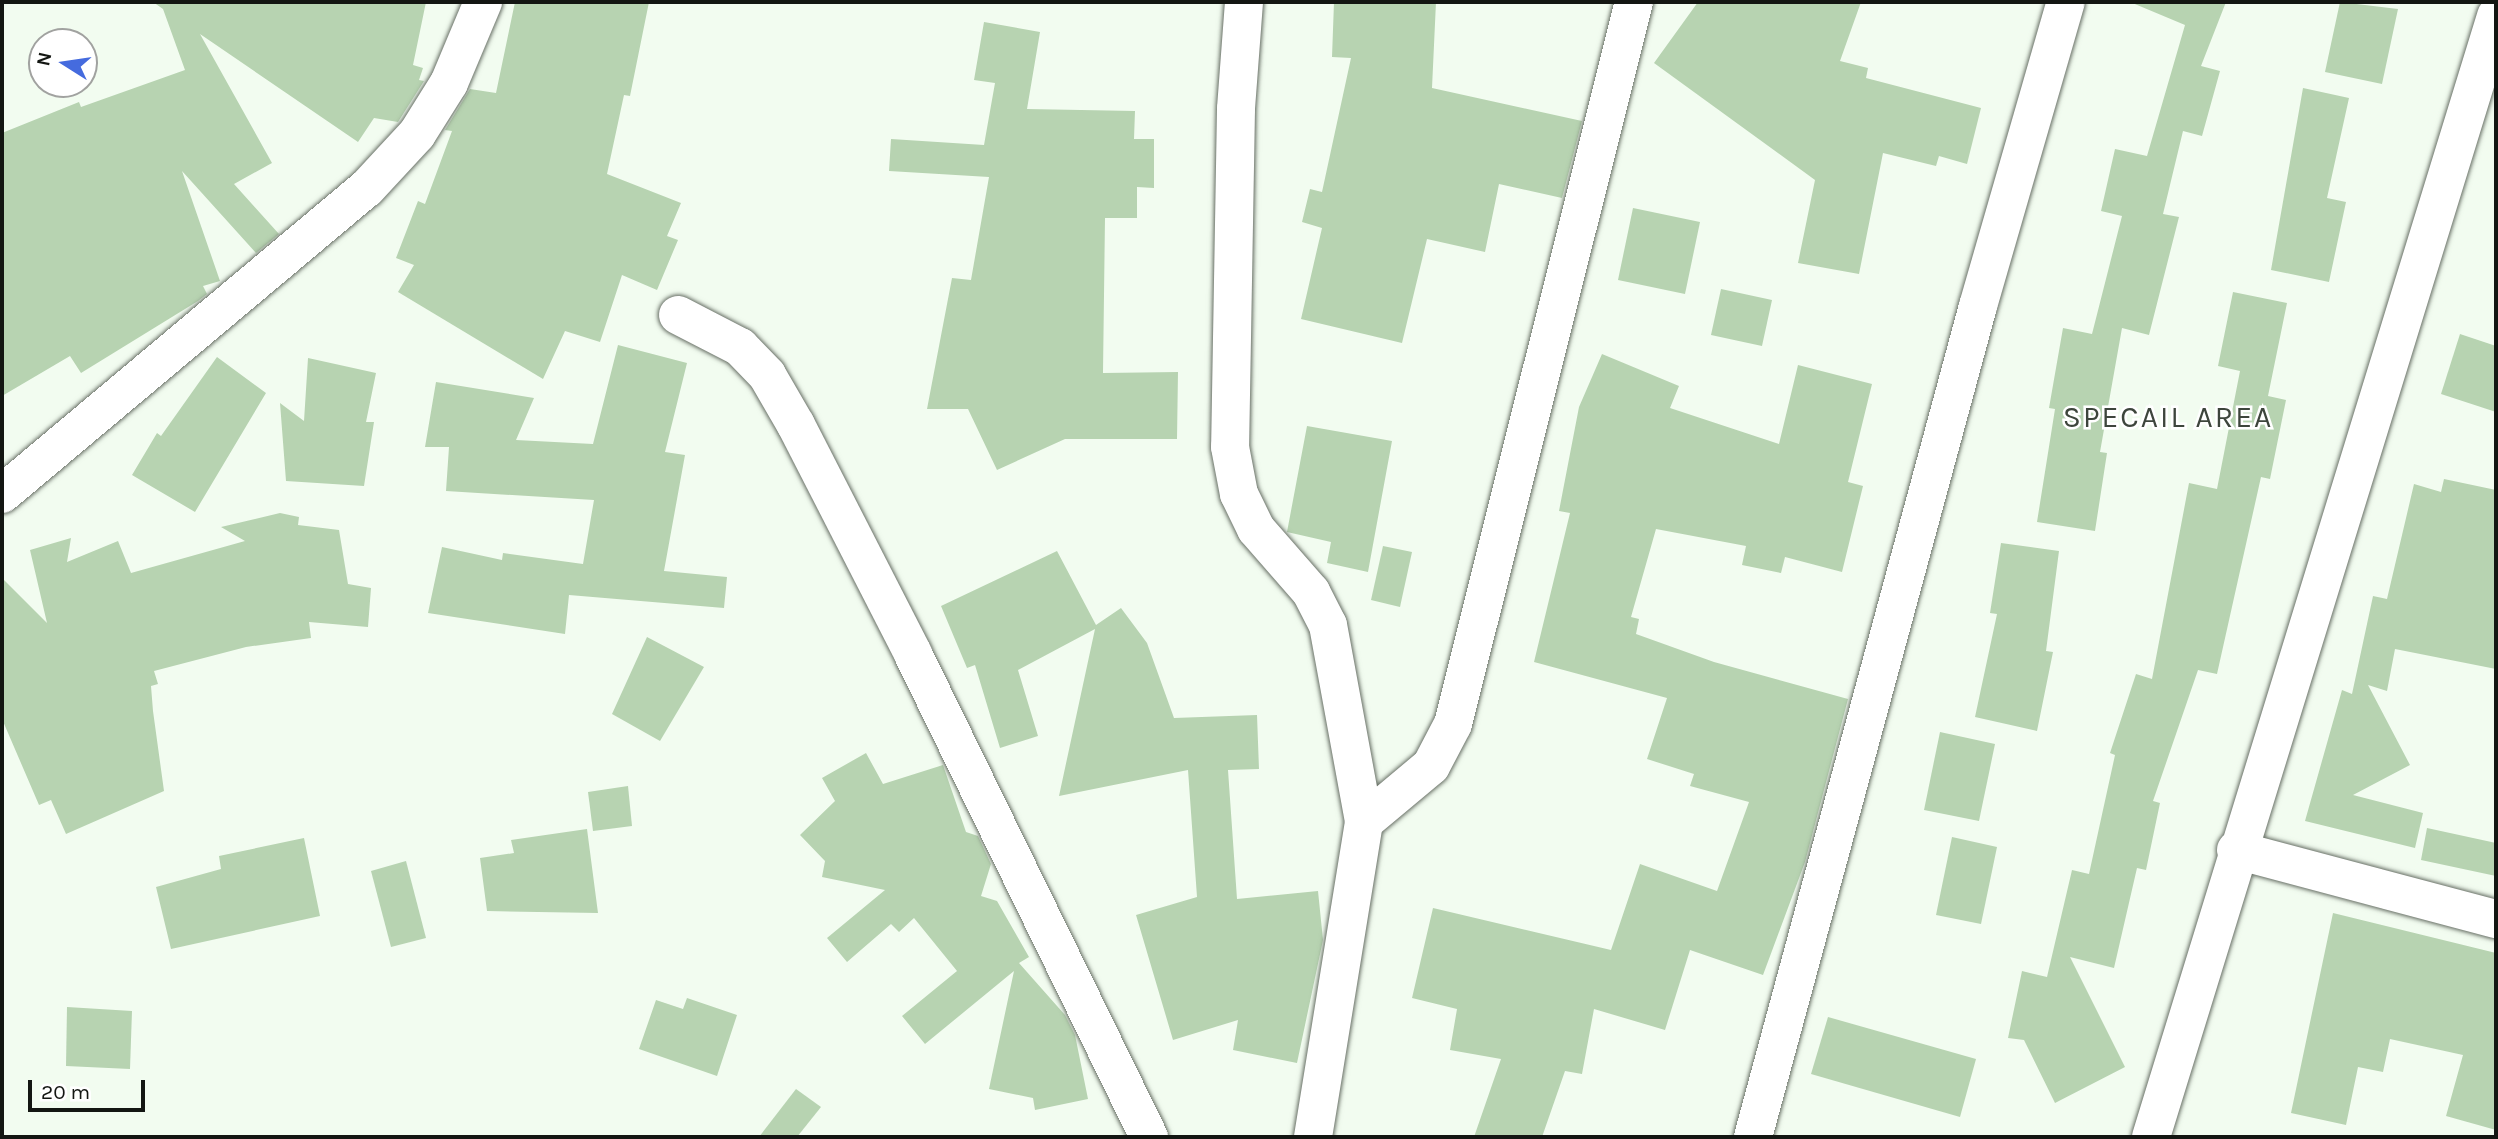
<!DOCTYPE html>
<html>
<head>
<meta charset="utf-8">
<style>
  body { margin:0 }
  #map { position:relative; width:2498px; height:1139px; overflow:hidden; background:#f2fcf0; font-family:Karla,sans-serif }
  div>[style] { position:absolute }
  .building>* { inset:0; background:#b7d3b1 }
  .roads { filter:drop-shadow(0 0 2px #687066) drop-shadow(0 0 2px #687066) }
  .street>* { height:38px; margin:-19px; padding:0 19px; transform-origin:19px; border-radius:19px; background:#fff }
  span { translate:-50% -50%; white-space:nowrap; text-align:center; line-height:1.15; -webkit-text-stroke:5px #fff; paint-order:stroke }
  .quarter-label { font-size:30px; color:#3d453c; letter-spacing:2px }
  .frame { position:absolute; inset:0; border:4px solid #131612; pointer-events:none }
  .north { position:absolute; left:28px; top:28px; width:70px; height:70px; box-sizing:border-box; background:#fff; border:2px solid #a1a2a0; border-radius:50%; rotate:282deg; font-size:19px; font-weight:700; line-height:28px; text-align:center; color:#131612 }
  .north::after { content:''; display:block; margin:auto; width:24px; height:32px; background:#456bde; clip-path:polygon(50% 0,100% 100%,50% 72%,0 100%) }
  .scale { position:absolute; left:28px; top:1080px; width:117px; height:32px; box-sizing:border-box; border:4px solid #131612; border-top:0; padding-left:9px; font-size:21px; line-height:24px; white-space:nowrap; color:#131612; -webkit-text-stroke:5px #fff; paint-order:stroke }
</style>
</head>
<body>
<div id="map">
  <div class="building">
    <i style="clip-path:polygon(153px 2px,426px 2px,413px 65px,423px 68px,419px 80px,424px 81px,398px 122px,374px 118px,358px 142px,200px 34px,272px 163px,234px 184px,279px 234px,256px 253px,182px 171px,220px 281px,203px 286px,207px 294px,198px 301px,81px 373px,70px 356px,2px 396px,2px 133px,79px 102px,81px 107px,185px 70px,163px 9px)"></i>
    <i style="clip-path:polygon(515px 2px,649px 2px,630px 96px,624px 95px,607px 174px,681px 203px,667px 236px,678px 240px,657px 290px,622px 275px,600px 342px,565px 331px,543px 379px,398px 292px,414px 265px,396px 258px,418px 201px,425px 204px,452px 131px,445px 130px,470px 89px,496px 93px)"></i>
    <i style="clip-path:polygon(1334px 2px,1436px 2px,1432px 88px,1582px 121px,1562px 198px,1499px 184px,1485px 252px,1427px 239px,1402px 343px,1301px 319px,1322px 228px,1302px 222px,1310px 189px,1322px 192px,1351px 58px,1332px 57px)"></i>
    <i style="clip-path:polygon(1698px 2px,1861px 2px,1840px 61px,1868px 68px,1866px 78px,1981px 108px,1967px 164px,1939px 156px,1936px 166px,1883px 153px,1859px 274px,1798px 263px,1815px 180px,1654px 63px)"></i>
    <i style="clip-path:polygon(2130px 2px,2226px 2px,2201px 66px,2220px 71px,2202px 136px,2183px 131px,2163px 214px,2179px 217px,2149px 335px,2122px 328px,2100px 452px,2107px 453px,2095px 531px,2037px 522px,2055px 409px,2049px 408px,2063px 328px,2092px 334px,2122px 216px,2101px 211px,2115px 149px,2147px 156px,2185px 25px)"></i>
    <i style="clip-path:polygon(2340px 2px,2398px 9px,2382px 84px,2325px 72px)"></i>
    <i style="clip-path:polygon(984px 22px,1040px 32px,1027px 109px,1135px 111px,1134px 139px,1154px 139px,1154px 188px,1137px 187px,1137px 218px,1105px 218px,1103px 373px,1178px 372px,1177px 439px,1065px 439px,997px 470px,968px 409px,927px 409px,952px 278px,971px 280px,989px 177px,889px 171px,891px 139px,984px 145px,995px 83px,974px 80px)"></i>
    <i style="clip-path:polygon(2303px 88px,2349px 98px,2327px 198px,2346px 202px,2329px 282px,2271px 270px)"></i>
    <i style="clip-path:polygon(1633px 208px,1700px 222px,1685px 294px,1618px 280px)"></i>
    <i style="clip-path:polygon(1721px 289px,1772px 300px,1762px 346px,1711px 335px)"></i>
    <i style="clip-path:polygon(2233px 292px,2287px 303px,2268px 396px,2286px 400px,2270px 479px,2261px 477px,2217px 674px,2198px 670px,2153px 801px,2160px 803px,2146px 870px,2137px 868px,2114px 968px,2070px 957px,2125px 1067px,2055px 1103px,2024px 1040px,2008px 1038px,2022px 971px,2047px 977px,2072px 870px,2089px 874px,2115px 755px,2110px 753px,2136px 674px,2152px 679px,2189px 483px,2217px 489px,2240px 371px,2218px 366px)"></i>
    <i style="clip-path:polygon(2460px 334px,2496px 346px,2496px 412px,2441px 394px)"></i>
    <i style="clip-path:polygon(618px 345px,687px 363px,665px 452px,685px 455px,664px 571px,727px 577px,724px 608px,569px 595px,565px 634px,428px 613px,442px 547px,502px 560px,503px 553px,583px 564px,594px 500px,446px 491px,449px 447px,425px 447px,436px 382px,534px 398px,516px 440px,593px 444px)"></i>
    <i style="clip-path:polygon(1602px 354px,1679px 386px,1670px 408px,1779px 444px,1798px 365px,1872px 384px,1848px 482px,1863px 486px,1842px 572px,1785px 557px,1781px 573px,1742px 565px,1746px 546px,1656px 529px,1631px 617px,1639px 619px,1636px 634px,1714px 662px,1848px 699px,1805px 862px,1763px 975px,1690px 950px,1665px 1030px,1594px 1009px,1582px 1074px,1565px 1071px,1542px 1137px,1474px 1137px,1501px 1059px,1450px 1050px,1457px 1009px,1412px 998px,1433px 908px,1611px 950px,1640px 864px,1717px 891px,1749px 802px,1690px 786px,1694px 774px,1647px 759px,1667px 698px,1534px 662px,1570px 513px,1559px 511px,1579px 407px)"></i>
    <i style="clip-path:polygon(217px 357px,266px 393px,195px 512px,132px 475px,157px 433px,161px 436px)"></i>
    <i style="clip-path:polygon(308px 358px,376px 373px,366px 422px,374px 422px,364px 486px,286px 481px,280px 403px,304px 421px)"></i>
    <i style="clip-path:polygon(1307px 426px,1392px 441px,1368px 572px,1327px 563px,1331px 542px,1287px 532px)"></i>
    <i style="clip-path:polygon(2444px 479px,2496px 490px,2496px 669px,2395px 649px,2387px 691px,2368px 685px,2410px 765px,2353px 795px,2423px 813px,2415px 848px,2305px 821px,2342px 690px,2352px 694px,2373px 596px,2387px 599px,2414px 484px,2441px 492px)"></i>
    <i style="clip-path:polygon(280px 513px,299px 517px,298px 525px,339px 530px,348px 584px,371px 588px,368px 627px,309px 622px,311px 638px,246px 647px,154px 671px,158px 684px,151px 686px,153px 711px,164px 791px,66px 834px,51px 800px,39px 805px,2px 719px,2px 578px,47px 623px,30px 550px,71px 538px,67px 562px,118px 541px,131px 573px,245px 541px,221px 527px)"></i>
    <i style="clip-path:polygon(2001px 543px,2059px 551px,2046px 651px,2053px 652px,2037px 731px,1975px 717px,1997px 614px,1990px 613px)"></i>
    <i style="clip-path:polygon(1383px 546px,1412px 552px,1400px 607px,1371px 600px)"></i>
    <i style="clip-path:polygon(1057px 551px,1096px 625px,1121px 608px,1147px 643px,1174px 718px,1257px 715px,1259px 769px,1228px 770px,1237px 899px,1318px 891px,1323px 940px,1297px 1063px,1233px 1050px,1238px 1020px,1173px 1040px,1136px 915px,1197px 897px,1188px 770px,1059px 796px,1095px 629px,1018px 670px,1038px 736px,1000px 748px,975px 665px,967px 668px,941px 606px)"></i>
    <i style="clip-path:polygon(647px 637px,704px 667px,660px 741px,612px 714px)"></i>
    <i style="clip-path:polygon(1940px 732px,1995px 744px,1979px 821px,1924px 810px)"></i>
    <i style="clip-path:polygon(866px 753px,883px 784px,943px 765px,966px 832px,978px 836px,991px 864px,981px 896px,997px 901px,1029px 957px,1019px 963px,1065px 1015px,1075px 1035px,1088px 1099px,1035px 1110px,1033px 1098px,989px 1089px,1014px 971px,925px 1044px,902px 1016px,957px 971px,914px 918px,899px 932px,891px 924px,847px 962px,827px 938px,885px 890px,822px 877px,825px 861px,800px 835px,835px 801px,822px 778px)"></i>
    <i style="clip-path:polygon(628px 786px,632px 826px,593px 831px,588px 792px)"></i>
    <i style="clip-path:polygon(2427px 828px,2496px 843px,2496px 876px,2421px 860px)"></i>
    <i style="clip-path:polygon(587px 829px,598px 913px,487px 911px,480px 858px,514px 853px,511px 840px)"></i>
    <i style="clip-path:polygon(1952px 837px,1997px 847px,1981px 924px,1936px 915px)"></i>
    <i style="clip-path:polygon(304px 838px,320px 916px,171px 949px,156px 887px,221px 869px,219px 856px)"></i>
    <i style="clip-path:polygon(406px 861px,426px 938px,391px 947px,371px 871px)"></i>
    <i style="clip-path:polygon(2333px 913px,2496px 953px,2496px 1130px,2446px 1116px,2463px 1055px,2390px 1039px,2383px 1072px,2358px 1067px,2346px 1125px,2291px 1113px)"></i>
    <i style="clip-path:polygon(687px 998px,737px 1015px,717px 1076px,639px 1049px,656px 1000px,683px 1009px)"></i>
    <i style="clip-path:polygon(67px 1007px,132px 1011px,130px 1069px,66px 1066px)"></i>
    <i style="clip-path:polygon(1828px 1017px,1976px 1059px,1960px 1117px,1811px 1074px)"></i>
    <i style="clip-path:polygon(796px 1089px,821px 1107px,797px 1137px,759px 1137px)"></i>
  </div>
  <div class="roads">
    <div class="street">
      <i style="left:1244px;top:2px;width:107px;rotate:94.3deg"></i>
      <i style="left:1236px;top:109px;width:338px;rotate:91deg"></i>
      <i style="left:1230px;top:447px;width:48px;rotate:79.2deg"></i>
      <i style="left:1239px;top:494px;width:39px;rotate:64deg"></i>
      <i style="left:1256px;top:529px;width:84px;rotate:48.9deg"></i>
      <i style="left:1311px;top:592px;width:37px;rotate:63deg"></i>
      <i style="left:1328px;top:625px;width:200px;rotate:79.6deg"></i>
      <i style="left:678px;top:315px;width:70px;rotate:27.3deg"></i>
      <i style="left:740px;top:347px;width:39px;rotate:46deg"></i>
      <i style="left:767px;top:375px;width:58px;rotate:59.9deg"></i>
      <i style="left:796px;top:425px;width:257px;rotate:62.9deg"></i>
      <i style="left:913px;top:654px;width:538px;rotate:63.96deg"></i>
      <i style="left:2px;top:494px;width:475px;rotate:-40deg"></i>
      <i style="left:366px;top:189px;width:75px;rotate:-47.2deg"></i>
      <i style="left:417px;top:134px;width:60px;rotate:-57.9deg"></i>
      <i style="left:449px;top:83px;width:88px;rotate:-67.2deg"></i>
      <i style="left:2236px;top:850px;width:269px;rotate:14.9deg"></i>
      <i style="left:1313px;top:1137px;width:319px;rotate:-80.8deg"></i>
      <i style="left:1364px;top:822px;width:87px;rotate:-39.9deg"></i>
      <i style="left:1431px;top:766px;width:47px;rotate:-62.4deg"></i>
      <i style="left:1453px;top:724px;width:744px;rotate:-75.93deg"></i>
      <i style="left:1753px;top:1137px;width:861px;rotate:-74.85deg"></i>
      <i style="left:1978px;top:306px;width:316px;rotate:-73.9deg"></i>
      <i style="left:2151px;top:1137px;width:1173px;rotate:-72.89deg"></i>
    </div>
  </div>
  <div class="quarter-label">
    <span style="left:2168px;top:417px">SPECAIL AREA</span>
  </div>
  <div class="frame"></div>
  <div class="north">N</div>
  <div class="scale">20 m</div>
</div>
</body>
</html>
